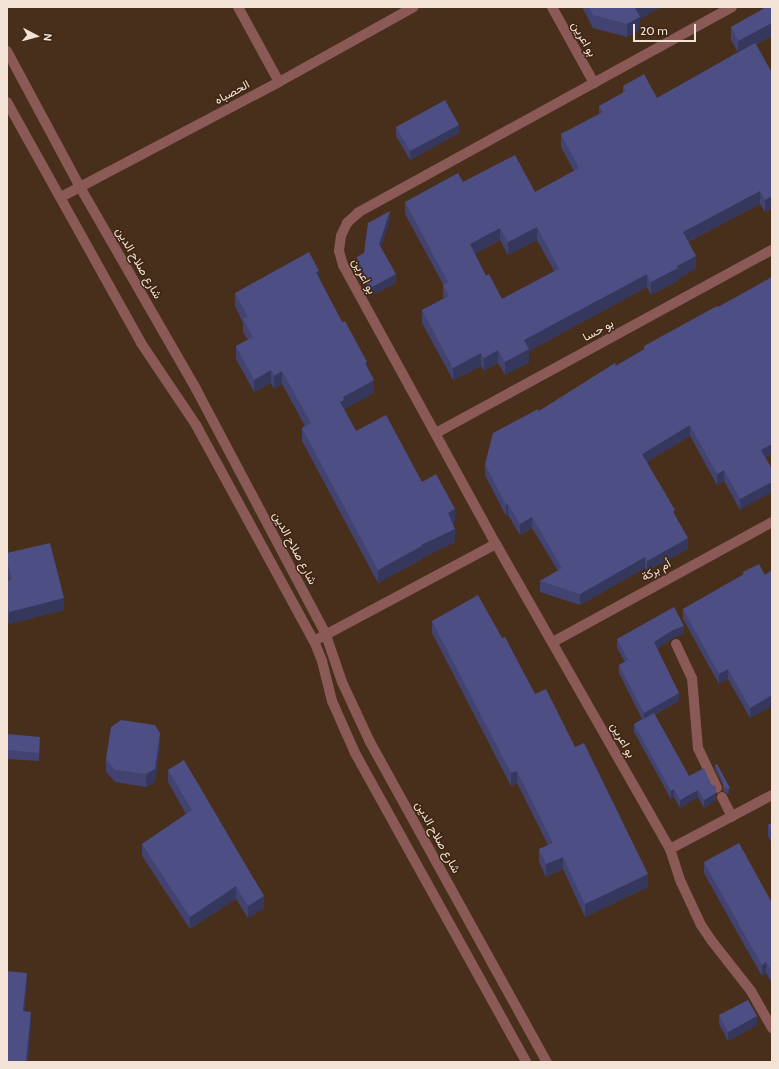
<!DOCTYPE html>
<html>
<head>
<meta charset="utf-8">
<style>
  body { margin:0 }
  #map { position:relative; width:779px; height:1069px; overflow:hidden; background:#482f1c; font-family:Cabin,Vazirmatn,sans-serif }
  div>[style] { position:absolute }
  .service>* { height:10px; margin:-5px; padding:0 5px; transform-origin:5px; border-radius:5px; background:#8b5a57 }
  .minor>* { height:10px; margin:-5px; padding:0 5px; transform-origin:5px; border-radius:5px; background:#8b5a57 }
  .tertiary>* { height:10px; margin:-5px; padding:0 5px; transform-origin:5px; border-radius:5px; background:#8b5a57 }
  .wall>* { inset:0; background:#424371 }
  .shaded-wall>* { inset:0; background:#36375c }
  .building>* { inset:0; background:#4d4e83 }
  span { translate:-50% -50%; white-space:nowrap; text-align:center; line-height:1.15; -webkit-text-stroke:3px #3d2512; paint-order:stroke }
  .street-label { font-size:12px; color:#f3e3d7 }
  .frame { position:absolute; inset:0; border:8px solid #f3e3d7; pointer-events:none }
  .north { position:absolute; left:16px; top:16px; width:40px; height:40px; -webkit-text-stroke:3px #3d2512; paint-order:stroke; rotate:96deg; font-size:11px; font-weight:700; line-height:16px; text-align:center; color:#f3e3d7 }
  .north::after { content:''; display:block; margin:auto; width:14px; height:18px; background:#f3e3d7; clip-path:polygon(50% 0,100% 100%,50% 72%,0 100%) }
  .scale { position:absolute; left:633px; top:24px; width:63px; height:18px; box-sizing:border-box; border:2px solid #f3e3d7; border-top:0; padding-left:5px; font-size:12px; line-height:14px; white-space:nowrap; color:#f3e3d7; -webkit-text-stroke:3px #3d2512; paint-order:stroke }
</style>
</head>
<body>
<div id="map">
  <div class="service">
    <i style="left:670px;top:849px;width:35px;rotate:72deg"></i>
    <i style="left:681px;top:882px;width:47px;rotate:65.1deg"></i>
    <i style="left:701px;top:925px;width:18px;rotate:56deg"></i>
    <i style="left:711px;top:940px;width:65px;rotate:51.9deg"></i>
    <i style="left:751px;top:991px;width:43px;rotate:60.4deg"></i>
  </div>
  <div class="minor">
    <i style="left:238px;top:7px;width:85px;rotate:61.3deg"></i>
    <i style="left:552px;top:7px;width:87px;rotate:61.1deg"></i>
    <i style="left:732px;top:7px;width:427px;rotate:151.2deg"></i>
    <i style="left:358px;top:213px;width:15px;rotate:138deg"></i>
    <i style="left:347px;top:223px;width:14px;rotate:115deg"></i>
    <i style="left:341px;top:236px;width:15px;rotate:98deg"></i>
    <i style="left:339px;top:251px;width:15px;rotate:74deg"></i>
    <i style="left:343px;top:265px;width:318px;rotate:61.3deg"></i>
    <i style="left:496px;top:544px;width:351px;rotate:60.3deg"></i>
    <i style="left:670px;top:849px;width:115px;rotate:-27.9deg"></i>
    <i style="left:61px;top:197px;width:246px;rotate:-27.8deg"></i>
    <i style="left:279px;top:82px;width:154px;rotate:-29.1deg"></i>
    <i style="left:436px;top:433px;width:383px;rotate:-28.6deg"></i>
    <i style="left:314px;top:641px;width:206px;rotate:-28.1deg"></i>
    <i style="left:553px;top:642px;width:250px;rotate:-28.7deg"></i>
    <i style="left:676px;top:644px;width:38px;rotate:65deg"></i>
    <i style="left:692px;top:678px;width:70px;rotate:85.1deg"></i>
    <i style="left:698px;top:748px;width:44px;rotate:64.6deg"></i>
    <i style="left:722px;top:797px;width:22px;rotate:63deg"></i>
  </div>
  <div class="tertiary">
    <i style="left:7px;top:51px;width:154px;rotate:61.8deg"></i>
    <i style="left:80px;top:187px;width:233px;rotate:60.1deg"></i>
    <i style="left:196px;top:389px;width:278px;rotate:62.1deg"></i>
    <i style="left:326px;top:635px;width:50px;rotate:71.2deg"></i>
    <i style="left:342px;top:682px;width:66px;rotate:65deg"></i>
    <i style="left:370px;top:742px;width:366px;rotate:61.1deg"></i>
    <i style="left:7px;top:102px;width:276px;rotate:60.9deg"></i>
    <i style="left:141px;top:343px;width:99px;rotate:56.1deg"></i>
    <i style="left:196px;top:425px;width:246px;rotate:61.4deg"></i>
    <i style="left:314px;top:641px;width:22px;rotate:68deg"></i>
    <i style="left:322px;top:661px;width:41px;rotate:76deg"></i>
    <i style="left:332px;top:701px;width:57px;rotate:66.1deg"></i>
    <i style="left:355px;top:753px;width:353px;rotate:61deg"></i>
  </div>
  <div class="wall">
    <i style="clip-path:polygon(582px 7px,661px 7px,640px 19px,640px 30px,627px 37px,593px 28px)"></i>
    <i style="clip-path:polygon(evenodd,731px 27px,772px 36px,756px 44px,772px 73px,772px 208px,765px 212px,760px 204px,688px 242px,696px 268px,678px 279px,678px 281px,651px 295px,647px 287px,529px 351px,529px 362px,505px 375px,498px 363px,484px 371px,481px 366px,453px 380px,422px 323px,422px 310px,444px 298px,443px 297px,443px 284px,405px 214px,405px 202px,463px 182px,535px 192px,574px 171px,561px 147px,561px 134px,599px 114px,599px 106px,623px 93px,623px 86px,657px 98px,738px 52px,731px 40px,731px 27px,500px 240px,508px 255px,537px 240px,554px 271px,502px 299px,486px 276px,475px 254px,500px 240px)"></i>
    <i style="clip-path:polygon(396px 127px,459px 133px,410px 160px,396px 136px)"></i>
    <i style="clip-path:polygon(390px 220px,381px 247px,396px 283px,372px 295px,357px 266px,357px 257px,364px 253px)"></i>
    <i style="clip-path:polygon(319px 279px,367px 368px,374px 393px,344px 409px,356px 431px,422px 482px,455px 522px,453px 523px,455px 542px,422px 558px,422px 559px,378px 583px,302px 441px,302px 428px,305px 426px,282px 384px,274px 389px,271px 383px,254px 392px,236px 359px,236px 346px,248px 340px,243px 332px,243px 323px,235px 306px,235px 293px)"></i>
    <i style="clip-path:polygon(644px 346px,766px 458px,740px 510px,724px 481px,717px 485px,690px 436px,647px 462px,675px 515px,688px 549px,647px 571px,645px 568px,580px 605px,540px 592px,540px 581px,558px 571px,532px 528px,520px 535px,508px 515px,506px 516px,485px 475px,485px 464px,539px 411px,644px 349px)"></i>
    <i style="clip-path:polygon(7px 553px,64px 610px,9px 624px,7px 617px,7px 581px,9px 581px,7px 573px)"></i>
    <i style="clip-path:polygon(772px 570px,772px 706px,750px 718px,728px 679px,719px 684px,683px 619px,683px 609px,743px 575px,743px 572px,765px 575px)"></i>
    <i style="clip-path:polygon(432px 621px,502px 638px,535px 694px,575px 747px,648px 887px,585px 917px,563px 869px,546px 877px,539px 862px,539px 849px,548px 845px,517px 783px,511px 786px,432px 633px)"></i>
    <i style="clip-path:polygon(684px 634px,673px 638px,657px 649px,679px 701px,655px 715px,689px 776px,716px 800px,704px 808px,698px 797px,680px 808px,674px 797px,671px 799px,634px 732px,634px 724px,642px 719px,619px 673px,619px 665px,625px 662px,617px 648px,617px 639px)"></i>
    <i style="clip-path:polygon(7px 734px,40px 745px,39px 761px,7px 759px)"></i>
    <i style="clip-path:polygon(160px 746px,155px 782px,146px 787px,115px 782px,106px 772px,106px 759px)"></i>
    <i style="clip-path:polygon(715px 765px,730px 792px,728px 794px,723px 791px,723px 785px,715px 769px)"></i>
    <i style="clip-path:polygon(168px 770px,264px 908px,248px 918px,236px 899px,190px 929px,142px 856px,142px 844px,186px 814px,168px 782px)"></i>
    <i style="clip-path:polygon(772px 823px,772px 844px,768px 836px,768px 825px)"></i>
    <i style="clip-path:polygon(704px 862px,772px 903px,772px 983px,766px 973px,762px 976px,747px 950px,704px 873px)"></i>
    <i style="clip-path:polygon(719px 1015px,757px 1025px,728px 1041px,719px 1024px)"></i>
  </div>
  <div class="shaded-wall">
    <i style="clip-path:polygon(638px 7px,661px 7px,640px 19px,640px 30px,627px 37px,627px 24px,635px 8px)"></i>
    <i style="clip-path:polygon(772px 23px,772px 36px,738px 54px,738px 41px)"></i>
    <i style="clip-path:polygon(459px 125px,459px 133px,410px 160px,410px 151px)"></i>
    <i style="clip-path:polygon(760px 191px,760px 204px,683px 244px,683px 232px)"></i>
    <i style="clip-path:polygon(772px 196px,772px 208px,765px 212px,765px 200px)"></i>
    <i style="clip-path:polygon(390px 211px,390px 220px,379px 252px,379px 244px)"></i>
    <i style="clip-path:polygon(537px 227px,537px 240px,508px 255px,508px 242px)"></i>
    <i style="clip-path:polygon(500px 228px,500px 240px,470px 257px,470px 244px)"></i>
    <i style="clip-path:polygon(696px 256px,696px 268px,678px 279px,678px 281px,651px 295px,651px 282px,677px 266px)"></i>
    <i style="clip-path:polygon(319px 271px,319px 283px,316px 272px)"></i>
    <i style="clip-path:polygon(396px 274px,396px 283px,372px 295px,372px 287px)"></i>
    <i style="clip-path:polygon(647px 274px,647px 287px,529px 351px,529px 362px,505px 375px,505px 362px,524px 340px)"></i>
    <i style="clip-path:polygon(498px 350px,498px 363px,484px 371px,484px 358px)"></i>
    <i style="clip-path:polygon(481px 353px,481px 366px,453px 380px,453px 368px)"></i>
    <i style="clip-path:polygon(367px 362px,367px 375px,365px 363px)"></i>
    <i style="clip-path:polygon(271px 370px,271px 383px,254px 392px,254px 380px)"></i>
    <i style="clip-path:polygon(282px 371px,282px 384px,274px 389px,274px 376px)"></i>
    <i style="clip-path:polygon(374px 380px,374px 393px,344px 409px,340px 402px,343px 397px)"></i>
    <i style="clip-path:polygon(690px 425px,690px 436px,642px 465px,642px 454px)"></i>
    <i style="clip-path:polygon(772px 444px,772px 454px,761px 460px,761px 450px)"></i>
    <i style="clip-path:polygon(724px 470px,724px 481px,717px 485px,717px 474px)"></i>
    <i style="clip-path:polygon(772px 482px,772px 492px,740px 510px,740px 499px)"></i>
    <i style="clip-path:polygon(508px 504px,508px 515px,506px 516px,506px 505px)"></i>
    <i style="clip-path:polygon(455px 509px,455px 522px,448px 526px,448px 513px)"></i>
    <i style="clip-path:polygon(532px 517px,532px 528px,520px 535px,520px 524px)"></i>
    <i style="clip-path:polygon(455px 529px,455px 542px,422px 558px,422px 559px,378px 583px,378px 570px,421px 545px)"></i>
    <i style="clip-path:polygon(688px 538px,688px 549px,647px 571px,647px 561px)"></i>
    <i style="clip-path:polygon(645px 557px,645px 568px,580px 605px,580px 594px)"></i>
    <i style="clip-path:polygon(64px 598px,64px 610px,9px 624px,9px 612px)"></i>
    <i style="clip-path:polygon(684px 626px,684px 634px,673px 638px,654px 651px,654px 642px,673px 630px)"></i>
    <i style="clip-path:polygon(728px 669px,728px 679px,719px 684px,719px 674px)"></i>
    <i style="clip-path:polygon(679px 693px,679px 701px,644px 721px,644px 713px)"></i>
    <i style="clip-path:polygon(772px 695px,772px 706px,750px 718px,750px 708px)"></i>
    <i style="clip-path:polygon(160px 733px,160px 746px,155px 782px,146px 787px,146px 774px)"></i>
    <i style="clip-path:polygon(40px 737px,40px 745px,39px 761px,39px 753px)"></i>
    <i style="clip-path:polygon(517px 771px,517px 783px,511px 786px,511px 773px)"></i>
    <i style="clip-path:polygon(730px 788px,730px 792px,728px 794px,728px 789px)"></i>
    <i style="clip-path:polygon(674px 789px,674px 797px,671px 799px,671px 791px)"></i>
    <i style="clip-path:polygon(698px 790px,698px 797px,680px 808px,680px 800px)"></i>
    <i style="clip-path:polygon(716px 793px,716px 800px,704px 808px,704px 800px)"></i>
    <i style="clip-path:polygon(563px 857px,563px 869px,546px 877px,546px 864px)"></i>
    <i style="clip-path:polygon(648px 874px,648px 887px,585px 917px,585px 904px)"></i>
    <i style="clip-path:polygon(236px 886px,236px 899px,190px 929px,190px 917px)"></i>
    <i style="clip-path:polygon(264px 896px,264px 908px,248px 918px,248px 906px)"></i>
    <i style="clip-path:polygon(766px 962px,766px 973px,762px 976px,762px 965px)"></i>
    <i style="clip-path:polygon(27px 973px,27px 987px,23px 1026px,23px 1011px)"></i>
    <i style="clip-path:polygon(31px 1012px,31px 1027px,28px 1062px,26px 1062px)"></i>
    <i style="clip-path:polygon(757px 1016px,757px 1025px,728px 1041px,728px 1032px)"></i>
  </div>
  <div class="building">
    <i style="clip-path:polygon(589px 7px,638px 7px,635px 8px,640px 17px,627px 24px,593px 15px)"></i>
    <i style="clip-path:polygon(766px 7px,772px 7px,772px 23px,738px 41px,731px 27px)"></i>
    <i style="clip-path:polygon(evenodd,755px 43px,772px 73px,772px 196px,765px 200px,760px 191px,683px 232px,696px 256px,677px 266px,678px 268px,651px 282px,647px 274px,524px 340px,529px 349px,505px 362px,498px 350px,484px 358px,481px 353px,453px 368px,422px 310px,449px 296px,443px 285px,448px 282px,405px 202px,458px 173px,463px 182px,515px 155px,535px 192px,579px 168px,561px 134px,603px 112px,599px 106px,626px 91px,623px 86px,644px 74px,657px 98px,755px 43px,537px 227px,559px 269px,502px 299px,489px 274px,486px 276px,470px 244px,500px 228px,508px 242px,537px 227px)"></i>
    <i style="clip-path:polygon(445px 100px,459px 125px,410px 151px,396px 127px)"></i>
    <i style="clip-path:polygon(390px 211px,379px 244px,396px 274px,372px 287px,357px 257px,364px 253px,368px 223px)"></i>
    <i style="clip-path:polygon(309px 252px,319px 271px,316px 272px,342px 322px,345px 321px,367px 362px,365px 363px,374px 380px,343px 397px,344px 400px,340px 402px,356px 431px,386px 415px,422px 482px,436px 474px,455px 509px,448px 513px,455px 529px,421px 545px,422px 546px,378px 570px,302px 428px,311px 423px,282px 371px,274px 376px,271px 370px,254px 380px,236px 346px,253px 337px,243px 319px,248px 317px,235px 293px)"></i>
    <i style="clip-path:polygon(772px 277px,772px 444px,761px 450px,772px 469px,772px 482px,740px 499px,724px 470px,717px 474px,690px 425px,642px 454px,675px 510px,673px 512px,688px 538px,647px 561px,645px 557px,580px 594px,540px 581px,562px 568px,532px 517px,520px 524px,508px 504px,506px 505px,485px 464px,493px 433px,538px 409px,539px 411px,615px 363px,616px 366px,645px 349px,644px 346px,717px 306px,718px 307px)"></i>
    <i style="clip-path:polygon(50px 543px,64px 598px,9px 612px,7px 604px,7px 581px,12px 580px,7px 561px,7px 553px)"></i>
    <i style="clip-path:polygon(759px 564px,765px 575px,772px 570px,772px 695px,750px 708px,728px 669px,719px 674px,683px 609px,744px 574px,743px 572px)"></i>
    <i style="clip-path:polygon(478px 595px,502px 638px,505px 637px,535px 694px,546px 689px,575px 747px,584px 743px,648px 874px,585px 904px,563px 857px,546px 864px,539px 849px,553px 843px,517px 771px,511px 773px,432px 621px)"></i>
    <i style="clip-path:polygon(674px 607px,684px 626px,673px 630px,654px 642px,679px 693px,644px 713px,619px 665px,628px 660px,617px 639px)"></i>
    <i style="clip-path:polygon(654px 713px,689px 776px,704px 768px,711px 784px,716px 787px,716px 793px,704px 800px,698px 790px,680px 800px,674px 789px,671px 791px,634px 724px)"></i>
    <i style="clip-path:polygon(121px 720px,155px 725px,160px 733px,155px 769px,146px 774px,115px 770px,106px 759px,111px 727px)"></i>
    <i style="clip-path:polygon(7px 734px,40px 737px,39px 753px,7px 750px)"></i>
    <i style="clip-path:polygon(184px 760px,264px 896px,248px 906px,236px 886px,190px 917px,142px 844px,192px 810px,168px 770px)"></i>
    <i style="clip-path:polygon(717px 764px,730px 788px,728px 789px,723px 786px,723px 781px,715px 765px)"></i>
    <i style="clip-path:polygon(772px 823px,772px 833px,768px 825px)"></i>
    <i style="clip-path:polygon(739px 843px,772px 903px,772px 972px,766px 962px,762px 965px,747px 939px,704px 862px)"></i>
    <i style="clip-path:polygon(7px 971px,27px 973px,23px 1011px,31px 1012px,26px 1062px,7px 1062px)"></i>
    <i style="clip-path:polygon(748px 1000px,757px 1016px,728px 1032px,719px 1015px)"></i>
  </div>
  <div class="street-label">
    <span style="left:584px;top:39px;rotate:61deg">بو اعرين</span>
    <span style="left:232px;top:92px;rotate:-28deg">الحصباه</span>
    <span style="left:139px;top:263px;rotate:60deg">شارع صلاح الدين</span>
    <span style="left:364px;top:276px;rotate:63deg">بو اعرين</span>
    <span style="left:598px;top:330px;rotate:-29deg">بو حسا</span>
    <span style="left:295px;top:548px;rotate:62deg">شارع صلاح الدين</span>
    <span style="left:656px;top:570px;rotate:-29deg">أم بركة</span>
    <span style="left:623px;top:740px;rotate:61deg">بو اعرين</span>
    <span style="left:438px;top:837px;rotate:61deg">شارع صلاح الدين</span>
  </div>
  <div class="frame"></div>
  <div class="north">N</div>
  <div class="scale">20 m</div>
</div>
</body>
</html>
